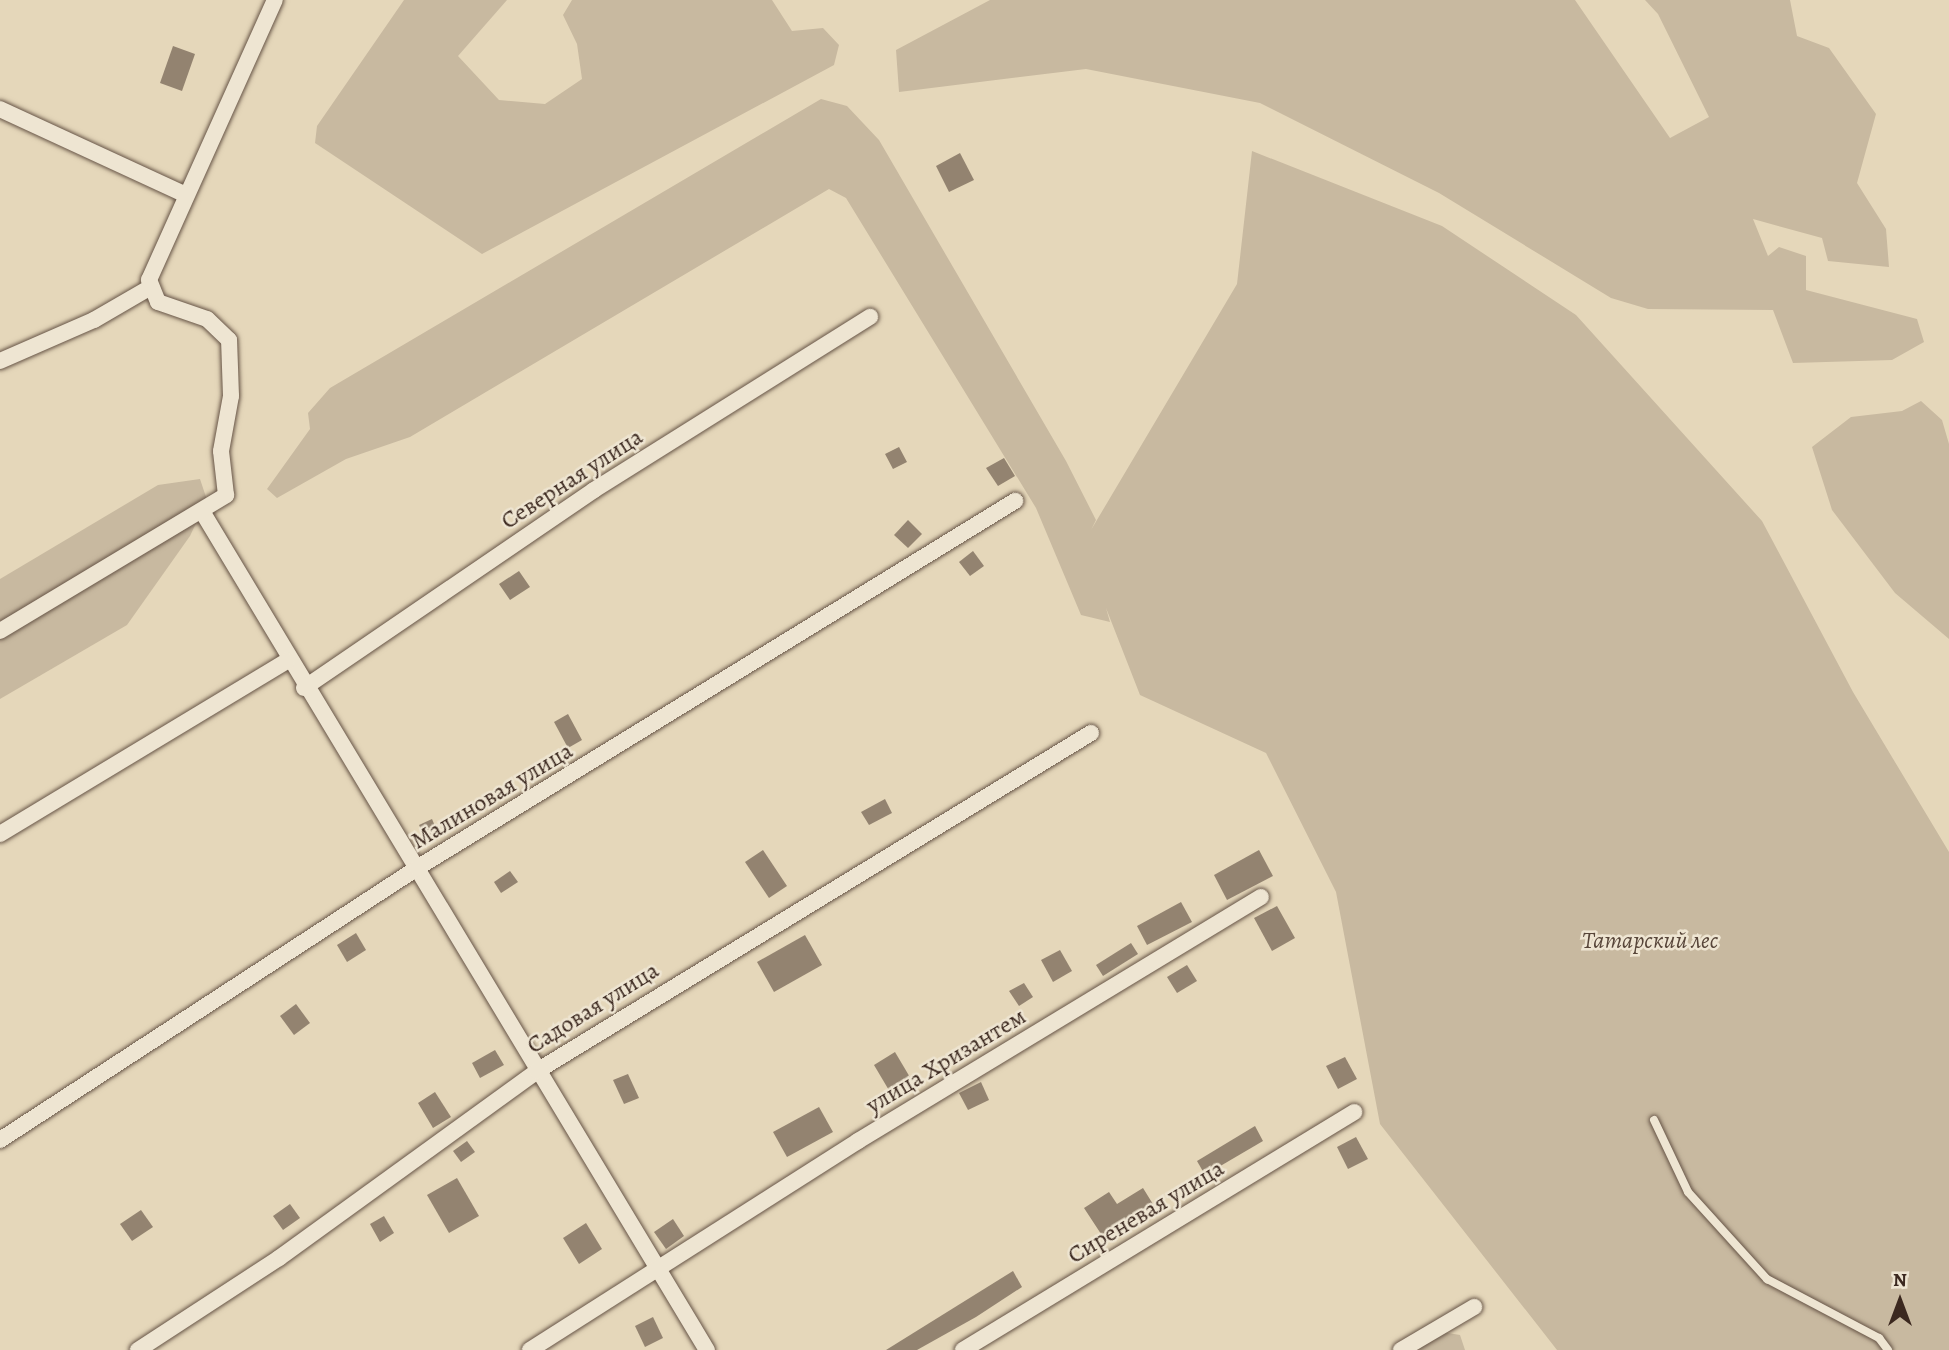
<!DOCTYPE html>
<html>
<head>
<meta charset="utf-8">
<style>
  body { margin:0 }
  #map { position:relative; width:1949px; height:1350px; overflow:hidden; background:#e5d7ba; font-family:Alegreya,serif }
  div>[style] { position:absolute }
  .green>* { inset:0; background:#c8b9a0 }
  .building>* { inset:0; background:#938370 }
  .roads { filter:drop-shadow(0 0 2px #665446) drop-shadow(0 0 2px #665446) }
  .service>* { height:8px; margin:-4px; padding:0 4px; transform-origin:4px; border-radius:4px; background:#eee5d2 }
  .minor>* { height:16px; margin:-8px; padding:0 8px; transform-origin:8px; border-radius:8px; background:#eee5d2 }
  span { translate:-50% -50%; white-space:nowrap; text-align:center; line-height:1.15; -webkit-text-stroke:5px #eee5d2; paint-order:stroke }
  .street-label { font-size:24px; color:#3b281f }
  .park-label { font-size:24px; color:#574539; font-style:italic }
  .north { position:absolute; left:1865px; top:1266px; width:70px; height:70px; -webkit-text-stroke:5px #eee5d2; paint-order:stroke; rotate:0deg; font-size:19px; font-weight:700; line-height:28px; text-align:center; color:#3b281f }
  .north::after { content:''; display:block; margin:auto; width:24px; height:32px; background:#3b281f; clip-path:polygon(50% 0,100% 100%,50% 72%,0 100%) }
</style>
</head>
<body>
<div id="map">
  <div class="green">
    <i style="clip-path:polygon(404px 0,507px 0,458px 56px,499px 100px,545px 104px,582px 79px,577px 44px,563px 15px,572px 0,772px 0,792px 31px,823px 28px,839px 45px,834px 65px,482px 254px,315px 143px,317px 126px)"></i>
    <i style="clip-path:polygon(990px 0,1575px 0,1670px 138px,1709px 117px,1658px 14px,1645px 0,1790px 0,1797px 36px,1829px 48px,1876px 114px,1857px 183px,1886px 229px,1889px 267px,1828px 261px,1822px 238px,1753px 219px,1768px 256px,1779px 247px,1806px 256px,1806px 290px,1917px 319px,1924px 342px,1892px 360px,1793px 363px,1773px 310px,1648px 309px,1611px 298px,1439px 193px,1260px 103px,1086px 69px,899px 92px,896px 50px)"></i>
    <i style="clip-path:polygon(821px 99px,847px 106px,879px 140px,1066px 461px,1096px 520px,1091px 530px,1237px 284px,1252px 151px,1442px 226px,1576px 315px,1762px 521px,1853px 692px,1949px 852px,1949px 1350px,1557px 1350px,1380px 1124px,1336px 892px,1266px 753px,1140px 695px,1106px 608px,1110px 622px,1081px 615px,1036px 508px,846px 198px,829px 189px,410px 437px,346px 459px,277px 498px,267px 489px,310px 429px,308px 413px,330px 388px)"></i>
    <i style="clip-path:polygon(1921px 401px,1942px 420px,1949px 444px,1949px 639px,1895px 593px,1832px 510px,1812px 447px,1851px 417px,1902px 411px)"></i>
    <i style="clip-path:polygon(200px 479px,207px 500px,190px 536px,127px 625px,0 699px,0 579px,158px 485px)"></i>
    <i style="clip-path:polygon(1442px 1332px,1460px 1335px,1465px 1350px,1413px 1350px)"></i>
  </div>
  <div class="building">
    <i style="clip-path:polygon(173px 46px,195px 54px,182px 91px,160px 83px)"></i>
    <i style="clip-path:polygon(960px 153px,974px 180px,949px 192px,936px 166px)"></i>
    <i style="clip-path:polygon(899px 447px,907px 462px,893px 469px,885px 454px)"></i>
    <i style="clip-path:polygon(1004px 458px,1015px 476px,998px 486px,986px 468px)"></i>
    <i style="clip-path:polygon(908px 520px,922px 534px,908px 548px,894px 535px)"></i>
    <i style="clip-path:polygon(973px 551px,984px 566px,970px 576px,959px 562px)"></i>
    <i style="clip-path:polygon(519px 571px,530px 587px,510px 600px,499px 584px)"></i>
    <i style="clip-path:polygon(568px 714px,582px 740px,568px 748px,554px 722px)"></i>
    <i style="clip-path:polygon(885px 799px,892px 813px,869px 825px,861px 812px)"></i>
    <i style="clip-path:polygon(432px 819px,440px 838px,428px 844px,419px 825px)"></i>
    <i style="clip-path:polygon(763px 850px,787px 886px,769px 898px,745px 862px)"></i>
    <i style="clip-path:polygon(1259px 850px,1273px 876px,1227px 900px,1214px 875px)"></i>
    <i style="clip-path:polygon(510px 871px,518px 882px,501px 893px,494px 882px)"></i>
    <i style="clip-path:polygon(1181px 902px,1192px 922px,1147px 945px,1137px 926px)"></i>
    <i style="clip-path:polygon(1277px 906px,1295px 938px,1272px 951px,1254px 918px)"></i>
    <i style="clip-path:polygon(356px 933px,366px 950px,347px 962px,337px 945px)"></i>
    <i style="clip-path:polygon(805px 935px,822px 965px,774px 992px,757px 962px)"></i>
    <i style="clip-path:polygon(1131px 943px,1138px 954px,1103px 976px,1096px 965px)"></i>
    <i style="clip-path:polygon(1060px 950px,1072px 971px,1053px 982px,1041px 960px)"></i>
    <i style="clip-path:polygon(1187px 965px,1197px 981px,1177px 993px,1167px 977px)"></i>
    <i style="clip-path:polygon(1024px 983px,1033px 997px,1019px 1006px,1009px 991px)"></i>
    <i style="clip-path:polygon(296px 1004px,310px 1023px,294px 1035px,280px 1016px)"></i>
    <i style="clip-path:polygon(495px 1050px,504px 1065px,480px 1078px,472px 1063px)"></i>
    <i style="clip-path:polygon(895px 1052px,911px 1079px,890px 1092px,874px 1065px)"></i>
    <i style="clip-path:polygon(1345px 1057px,1357px 1079px,1338px 1089px,1326px 1066px)"></i>
    <i style="clip-path:polygon(628px 1074px,639px 1098px,624px 1104px,613px 1080px)"></i>
    <i style="clip-path:polygon(981px 1082px,989px 1100px,968px 1110px,959px 1093px)"></i>
    <i style="clip-path:polygon(435px 1092px,451px 1117px,433px 1128px,418px 1103px)"></i>
    <i style="clip-path:polygon(819px 1107px,833px 1132px,787px 1157px,773px 1132px)"></i>
    <i style="clip-path:polygon(1255px 1126px,1263px 1141px,1205px 1175px,1197px 1161px)"></i>
    <i style="clip-path:polygon(1356px 1137px,1368px 1159px,1348px 1169px,1337px 1147px)"></i>
    <i style="clip-path:polygon(467px 1141px,475px 1152px,461px 1162px,453px 1151px)"></i>
    <i style="clip-path:polygon(457px 1178px,479px 1216px,449px 1233px,427px 1195px)"></i>
    <i style="clip-path:polygon(1143px 1188px,1156px 1209px,1146px 1209px,1103px 1237px,1084px 1208px,1109px 1192px,1117px 1204px)"></i>
    <i style="clip-path:polygon(290px 1204px,300px 1218px,283px 1230px,273px 1216px)"></i>
    <i style="clip-path:polygon(141px 1210px,153px 1227px,132px 1241px,120px 1224px)"></i>
    <i style="clip-path:polygon(384px 1216px,394px 1233px,380px 1242px,370px 1224px)"></i>
    <i style="clip-path:polygon(673px 1219px,684px 1236px,666px 1249px,654px 1232px)"></i>
    <i style="clip-path:polygon(586px 1223px,602px 1249px,579px 1264px,563px 1238px)"></i>
    <i style="clip-path:polygon(1013px 1271px,1022px 1287px,976px 1317px,917px 1350px,886px 1350px)"></i>
    <i style="clip-path:polygon(653px 1317px,663px 1338px,645px 1347px,635px 1326px)"></i>
  </div>
  <div class="roads">
    <div class="service">
      <i style="left:1654px;top:1120px;width:80px;rotate:64.7deg"></i>
      <i style="left:1688px;top:1192px;width:118px;rotate:47.8deg"></i>
      <i style="left:1767px;top:1279px;width:127px;rotate:27.8deg"></i>
      <i style="left:1879px;top:1338px;width:15px;rotate:53deg"></i>
    </div>
    <div class="minor">
      <i style="left:0;top:109px;width:203px;rotate:24.8deg"></i>
      <i style="left:0;top:361px;width:103px;rotate:-23.6deg"></i>
      <i style="left:94px;top:320px;width:64px;rotate:-30.2deg"></i>
      <i style="left:203px;top:513px;width:977px;rotate:58.95deg"></i>
      <i style="left:0;top:631px;width:264px;rotate:-31deg"></i>
      <i style="left:226px;top:495px;width:44px;rotate:-96.5deg"></i>
      <i style="left:221px;top:451px;width:56px;rotate:-79.7deg"></i>
      <i style="left:231px;top:396px;width:56px;rotate:-92deg"></i>
      <i style="left:229px;top:340px;width:30px;rotate:-136deg"></i>
      <i style="left:207px;top:319px;width:52px;rotate:-160.9deg"></i>
      <i style="left:158px;top:302px;width:24px;rotate:-112deg"></i>
      <i style="left:149px;top:280px;width:307px;rotate:-65.8deg"></i>
      <i style="left:304px;top:688px;width:351px;rotate:-34.3deg"></i>
      <i style="left:594px;top:490px;width:326px;rotate:-32.1deg"></i>
      <i style="left:0;top:834px;width:335px;rotate:-31.1deg"></i>
      <i style="left:0;top:1140px;width:498px;rotate:-33.1deg"></i>
      <i style="left:417px;top:868px;width:702px;rotate:-31.54deg"></i>
      <i style="left:138px;top:1350px;width:168px;rotate:-33.1deg"></i>
      <i style="left:279px;top:1258px;width:319px;rotate:-35.9deg"></i>
      <i style="left:537px;top:1071px;width:649px;rotate:-31.39deg"></i>
      <i style="left:530px;top:1350px;width:389px;rotate:-32.5deg"></i>
      <i style="left:858px;top:1141px;width:471px;rotate:-31.2deg"></i>
      <i style="left:963px;top:1350px;width:458px;rotate:-31.3deg"></i>
      <i style="left:1401px;top:1350px;width:85px;rotate:-30.5deg"></i>
    </div>
  </div>
  <div class="street-label">
    <span style="left:572px;top:479px;rotate:-33deg">Северная улица</span>
    <span style="left:492px;top:796px;rotate:-31deg">Малиновая улица</span>
    <span style="left:593px;top:1008px;rotate:-32deg">Садовая улица</span>
    <span style="left:946px;top:1061px;rotate:-31deg">улица Хризантем</span>
    <span style="left:1146px;top:1212px;rotate:-31deg">Сиреневая улица</span>
  </div>
  <div class="park-label">
    <span style="left:1650px;top:941px">Татарский лес</span>
  </div>
  <div class="north">N</div>
</div>
</body>
</html>
